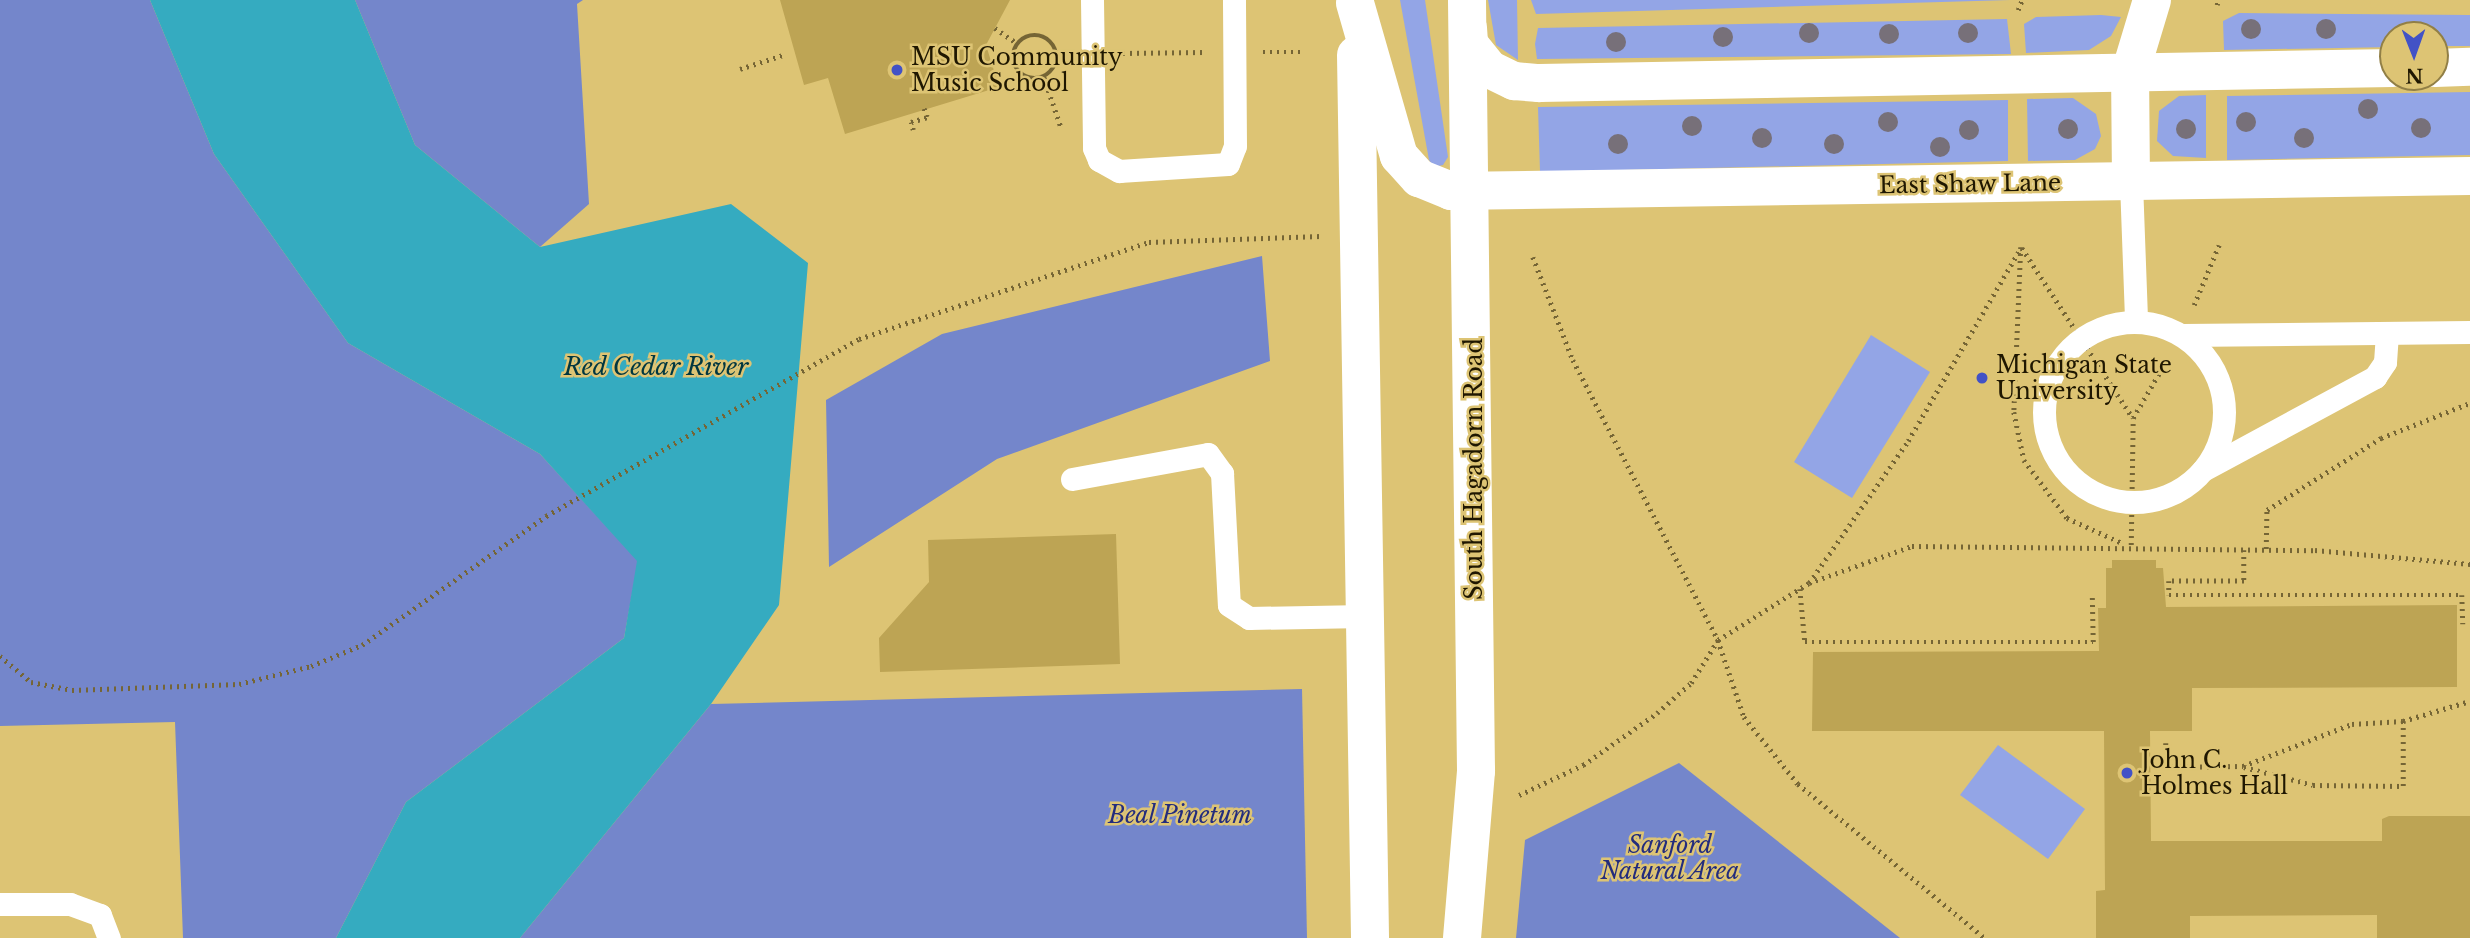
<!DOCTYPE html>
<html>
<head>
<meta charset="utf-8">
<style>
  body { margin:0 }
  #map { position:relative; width:2470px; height:938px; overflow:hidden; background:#ddc474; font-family:"Libre Baskerville",serif }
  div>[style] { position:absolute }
  .green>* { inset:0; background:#93a5e6 }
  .forest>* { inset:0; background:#7486cb }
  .water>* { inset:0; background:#35abc0 }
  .building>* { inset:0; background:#bda454 }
  .path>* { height:4.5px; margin-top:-2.25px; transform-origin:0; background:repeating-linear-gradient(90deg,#756535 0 2px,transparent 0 7px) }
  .path>.ring { margin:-2.25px; padding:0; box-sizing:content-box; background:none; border:4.5px solid #756535; border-radius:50% }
  .service>* { height:23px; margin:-11.5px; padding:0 11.5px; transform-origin:11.5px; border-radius:11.5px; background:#fff }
  .service>.ring { margin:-11.5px; padding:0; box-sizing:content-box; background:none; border:23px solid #fff; border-radius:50% }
  .minor>* { height:38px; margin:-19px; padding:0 19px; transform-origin:19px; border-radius:19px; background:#fff }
  .tertiary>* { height:38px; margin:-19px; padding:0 19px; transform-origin:19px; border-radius:19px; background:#fff }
  .trees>* { width:20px; height:20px; margin:-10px; border-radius:50%; background:#777079 }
  .dots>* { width:19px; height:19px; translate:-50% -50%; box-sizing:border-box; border:4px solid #ddc474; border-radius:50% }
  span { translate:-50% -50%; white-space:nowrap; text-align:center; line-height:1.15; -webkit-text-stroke:5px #ddc474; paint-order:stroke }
  .poi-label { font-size:23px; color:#1f1701 }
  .left { translate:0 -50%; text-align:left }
  .street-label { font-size:23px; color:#1f1701 }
  .park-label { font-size:23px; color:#232c7d; font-style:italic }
  .water-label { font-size:24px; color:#003740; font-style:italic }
  .north { position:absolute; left:2379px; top:21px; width:70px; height:70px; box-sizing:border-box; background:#ddc474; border:2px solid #917f46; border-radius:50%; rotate:179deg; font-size:19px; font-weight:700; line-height:28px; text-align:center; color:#1f1701 }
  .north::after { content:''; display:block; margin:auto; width:24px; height:32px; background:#4252c6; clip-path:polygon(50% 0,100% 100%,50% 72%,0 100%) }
</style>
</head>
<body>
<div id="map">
  <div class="green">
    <i style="clip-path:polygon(1400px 0,1425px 0,1448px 157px,1443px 165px,1434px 167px,1429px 160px)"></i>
    <i style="clip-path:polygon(1488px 0,1517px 0,1518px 60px,1496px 45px)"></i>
    <i style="clip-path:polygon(1531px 0,2010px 0,1536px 14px)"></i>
    <i style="clip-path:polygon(2239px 13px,2470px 15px,2470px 46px,2435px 46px,2435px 35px,2393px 35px,2393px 47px,2224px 50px,2223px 21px)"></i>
    <i style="clip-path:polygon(2036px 17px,2101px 15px,2121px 17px,2111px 36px,2089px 50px,2026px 53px,2024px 24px)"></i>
    <i style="clip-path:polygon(2007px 19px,2011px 54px,1537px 59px,1535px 44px,1538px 28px)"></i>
    <i style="clip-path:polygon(2470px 92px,2470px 155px,2227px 160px,2227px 96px)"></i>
    <i style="clip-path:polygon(2206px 95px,2206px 158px,2173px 156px,2157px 141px,2159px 111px,2179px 96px)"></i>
    <i style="clip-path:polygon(2073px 98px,2096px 114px,2101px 136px,2095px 149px,2075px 160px,2028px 161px,2027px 99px)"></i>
    <i style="clip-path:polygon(2008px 100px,2008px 161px,1540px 172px,1538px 107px)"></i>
    <i style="clip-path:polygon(1871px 335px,1930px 372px,1852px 498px,1794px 462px)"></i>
    <i style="clip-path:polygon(1998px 745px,2085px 809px,2048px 859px,1960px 795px)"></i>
  </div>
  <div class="forest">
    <i style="clip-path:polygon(0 0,150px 0,214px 154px,348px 343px,540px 454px,638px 561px,624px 638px,406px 802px,336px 938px,183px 938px,175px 722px,0 726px)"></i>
    <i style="clip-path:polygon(355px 0,583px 0,577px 4px,589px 204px,540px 247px,415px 145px)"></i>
    <i style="clip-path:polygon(1262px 256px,1270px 361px,997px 459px,829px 567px,826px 400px,942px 334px)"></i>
    <i style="clip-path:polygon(1302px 689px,1307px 938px,520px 938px,711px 704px)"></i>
    <i style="clip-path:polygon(1679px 763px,1900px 938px,1516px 938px,1525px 840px)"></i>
  </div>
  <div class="water">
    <i style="clip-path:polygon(150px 0,355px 0,415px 145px,540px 247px,731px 204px,808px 263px,779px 605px,711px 704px,520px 938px,336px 938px,406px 802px,624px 638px,637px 561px,540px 454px,348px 343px,214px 154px)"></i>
  </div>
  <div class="building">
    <i style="clip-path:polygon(780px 0,1010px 0,986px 45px,999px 87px,845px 134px,828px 78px,804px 85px)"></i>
    <i style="clip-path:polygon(1116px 534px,1120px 664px,880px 672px,879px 638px,929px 582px,928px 540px)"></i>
    <i style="clip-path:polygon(2112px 560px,2156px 560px,2156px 568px,2163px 568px,2166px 607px,2457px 605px,2457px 687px,2192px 688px,2192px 731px,2150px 731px,2151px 841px,2382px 841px,2382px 819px,2389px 816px,2470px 816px,2470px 938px,2377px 938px,2377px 915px,2190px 916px,2190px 938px,2096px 938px,2096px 891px,2105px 890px,2104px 731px,1812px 731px,1813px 652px,2099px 651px,2098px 608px,2106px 608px,2106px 568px,2112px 568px)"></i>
  </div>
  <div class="path">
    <i style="left:2217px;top:5px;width:5px;rotate:-79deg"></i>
    <i style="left:2018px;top:10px;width:11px;rotate:-68deg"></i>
    <i style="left:995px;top:28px;width:28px;rotate:35deg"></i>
    <i class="ring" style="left:1013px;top:35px;width:39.5px;height:39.5px"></i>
    <i style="left:1263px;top:52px;width:41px"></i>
    <i style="left:1123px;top:53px;width:82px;rotate:-0.7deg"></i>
    <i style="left:740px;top:69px;width:48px;rotate:-18.1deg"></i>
    <i style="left:1044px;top:77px;width:53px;rotate:71.2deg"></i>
    <i style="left:913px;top:130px;width:8px;rotate:-104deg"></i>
    <i style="left:911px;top:122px;width:17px;rotate:-17deg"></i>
    <i style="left:927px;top:117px;width:9px;rotate:-111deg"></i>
    <i style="left:2021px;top:247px;width:165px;rotate:92.4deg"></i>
    <i style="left:2014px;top:412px;width:49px;rotate:78.2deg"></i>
    <i style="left:2024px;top:460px;width:72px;rotate:53.4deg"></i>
    <i style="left:2067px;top:518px;width:60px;rotate:24.4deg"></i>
    <i style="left:2022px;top:248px;width:203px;rotate:56.9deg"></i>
    <i style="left:1533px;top:257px;width:110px;rotate:68.8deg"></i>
    <i style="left:1573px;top:360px;width:315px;rotate:62.6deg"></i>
    <i style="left:1718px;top:640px;width:81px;rotate:71.3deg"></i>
    <i style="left:1744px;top:717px;width:86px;rotate:51.1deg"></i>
    <i style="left:1798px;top:784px;width:242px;rotate:39.5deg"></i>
    <i style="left:2194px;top:305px;width:65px;rotate:-67.4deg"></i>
    <i style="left:2131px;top:545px;width:127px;rotate:-89.1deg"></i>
    <i style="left:2133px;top:418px;width:67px;rotate:-59.6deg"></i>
    <i style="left:2266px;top:549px;width:39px;rotate:-89deg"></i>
    <i style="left:2267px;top:510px;width:135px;rotate:-32.3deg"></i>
    <i style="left:2381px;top:438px;width:96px;rotate:-21.5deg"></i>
    <i style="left:2244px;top:550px;width:31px;rotate:90deg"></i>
    <i style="left:2244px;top:581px;width:75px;rotate:180deg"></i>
    <i style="left:2169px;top:581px;width:14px;rotate:90deg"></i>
    <i style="left:2169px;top:595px;width:293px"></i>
    <i style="left:2462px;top:595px;width:29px;rotate:88deg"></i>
    <i style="left:1809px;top:583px;width:173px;rotate:-55.1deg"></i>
    <i style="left:1908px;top:441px;width:220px;rotate:-59.7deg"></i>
    <i style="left:1800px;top:589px;width:53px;rotate:84.6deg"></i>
    <i style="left:1805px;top:642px;width:288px"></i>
    <i style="left:2093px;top:642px;width:47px;rotate:-91.2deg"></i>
    <i style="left:0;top:656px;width:40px;rotate:40deg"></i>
    <i style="left:31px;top:682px;width:42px;rotate:11deg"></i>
    <i style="left:72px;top:690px;width:167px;rotate:-2.1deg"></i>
    <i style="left:239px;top:684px;width:74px;rotate:-14deg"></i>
    <i style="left:311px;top:666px;width:55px;rotate:-22.4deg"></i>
    <i style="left:362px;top:645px;width:225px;rotate:-35deg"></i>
    <i style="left:546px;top:516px;width:360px;rotate:-29.5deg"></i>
    <i style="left:859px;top:339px;width:306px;rotate:-18.5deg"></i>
    <i style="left:1149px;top:242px;width:172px;rotate:-2deg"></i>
    <i style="left:2166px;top:743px;width:24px;rotate:92deg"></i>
    <i style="left:2165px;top:767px;width:78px;rotate:-0.7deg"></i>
    <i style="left:2243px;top:766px;width:117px;rotate:-21.1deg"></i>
    <i style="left:2352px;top:724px;width:51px;rotate:-3.4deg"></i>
    <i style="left:2403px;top:721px;width:70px;rotate:-16.6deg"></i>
    <i style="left:2244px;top:767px;width:71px;rotate:14.6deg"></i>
    <i style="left:2313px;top:785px;width:90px;rotate:0.6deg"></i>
    <i style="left:2403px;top:786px;width:65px;rotate:-90deg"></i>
    <i style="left:1519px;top:795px;width:71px;rotate:-25.1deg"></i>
    <i style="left:1583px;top:765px;width:90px;rotate:-35.1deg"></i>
    <i style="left:1657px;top:713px;width:45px;rotate:-41.4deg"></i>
    <i style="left:1691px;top:683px;width:51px;rotate:-57.9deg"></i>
    <i style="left:1718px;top:640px;width:107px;rotate:-32.1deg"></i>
    <i style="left:1809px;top:583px;width:109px;rotate:-19.8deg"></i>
    <i style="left:1912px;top:546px;width:403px;rotate:0.6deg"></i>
    <i style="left:2315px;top:550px;width:156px;rotate:5.2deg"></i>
  </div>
  <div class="service">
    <i style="left:1092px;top:0;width:148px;rotate:89.2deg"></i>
    <i style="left:1094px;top:148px;width:13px;rotate:67deg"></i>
    <i style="left:1099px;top:160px;width:23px;rotate:29deg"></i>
    <i style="left:1119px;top:171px;width:109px;rotate:-3.7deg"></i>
    <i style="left:1228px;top:164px;width:19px;rotate:-69deg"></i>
    <i style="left:1235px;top:146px;width:146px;rotate:-90.4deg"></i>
    <i style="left:2131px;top:182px;width:139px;rotate:87.9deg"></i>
    <i class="ring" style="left:2044px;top:322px;width:157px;height:157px"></i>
    <i style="left:2182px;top:335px;width:288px;rotate:-0.6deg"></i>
    <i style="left:2203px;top:470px;width:196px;rotate:-28.4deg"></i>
    <i style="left:2375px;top:377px;width:18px;rotate:-56deg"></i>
    <i style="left:2385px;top:362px;width:28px;rotate:-86deg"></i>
    <i style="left:1072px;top:479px;width:138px;rotate:-10.4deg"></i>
    <i style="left:1208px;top:454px;width:24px;rotate:54deg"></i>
    <i style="left:1222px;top:473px;width:132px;rotate:87deg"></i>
    <i style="left:1229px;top:605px;width:24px;rotate:33deg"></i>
    <i style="left:1249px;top:618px;width:116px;rotate:-1deg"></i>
    <i style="left:0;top:904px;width:70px"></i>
    <i style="left:70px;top:904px;width:32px;rotate:20deg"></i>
    <i style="left:100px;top:915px;width:25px;rotate:69deg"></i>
  </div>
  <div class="minor">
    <i style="left:2131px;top:182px;width:109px;rotate:-90.5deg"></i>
    <i style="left:2130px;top:73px;width:76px;rotate:-73.2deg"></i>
  </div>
  <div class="tertiary">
    <i style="left:1355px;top:3px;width:159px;rotate:74deg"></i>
    <i style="left:1399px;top:156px;width:30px;rotate:48deg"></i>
    <i style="left:1419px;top:178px;width:35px;rotate:22deg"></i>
    <i style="left:1451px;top:191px;width:1019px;rotate:-0.84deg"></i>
    <i style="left:1468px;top:28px;width:16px;rotate:86deg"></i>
    <i style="left:1469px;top:44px;width:32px;rotate:51deg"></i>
    <i style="left:1489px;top:69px;width:28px;rotate:26deg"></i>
    <i style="left:1514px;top:81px;width:25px;rotate:5deg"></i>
    <i style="left:1539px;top:83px;width:854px;rotate:-1.01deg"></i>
    <i style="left:1356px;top:55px;width:883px;rotate:89.09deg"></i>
    <i style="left:2435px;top:68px;width:35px;rotate:-2deg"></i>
    <i style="left:1462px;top:938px;width:168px;rotate:-85.2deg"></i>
    <i style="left:1476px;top:771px;width:771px;rotate:-90.67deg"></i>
  </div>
  <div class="trees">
    <i style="left:2251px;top:29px"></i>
    <i style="left:2326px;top:29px"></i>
    <i style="left:1809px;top:33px"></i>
    <i style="left:1968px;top:33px"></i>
    <i style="left:1889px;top:34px"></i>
    <i style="left:1723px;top:37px"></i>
    <i style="left:1616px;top:42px"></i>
    <i style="left:2368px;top:109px"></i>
    <i style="left:1888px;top:122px"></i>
    <i style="left:2246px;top:122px"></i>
    <i style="left:1692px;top:126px"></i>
    <i style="left:2421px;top:128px"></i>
    <i style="left:2068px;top:129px"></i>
    <i style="left:2186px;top:129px"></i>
    <i style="left:1969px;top:130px"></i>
    <i style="left:1762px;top:138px"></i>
    <i style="left:2304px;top:138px"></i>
    <i style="left:1618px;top:144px"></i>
    <i style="left:1834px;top:144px"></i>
    <i style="left:1940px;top:147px"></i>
  </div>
  <div class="dots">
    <i style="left:897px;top:70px;background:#4252c6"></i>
    <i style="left:1982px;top:378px;background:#4252c6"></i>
    <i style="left:2127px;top:773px;background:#4252c6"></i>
  </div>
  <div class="poi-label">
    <span class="left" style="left:911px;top:70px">MSU Community<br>Music School</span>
    <span class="left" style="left:1996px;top:378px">Michigan State<br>University</span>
    <span class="left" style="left:2141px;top:773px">John C.<br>Holmes Hall</span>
  </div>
  <div class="street-label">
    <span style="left:1970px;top:184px;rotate:-1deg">East Shaw Lane</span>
    <span style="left:1474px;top:469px;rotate:-90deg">South Hagadorn Road</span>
  </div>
  <div class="park-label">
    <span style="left:1180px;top:815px">Beal Pinetum</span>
    <span style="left:1670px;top:858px">Sanford<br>Natural Area</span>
  </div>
  <div class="water-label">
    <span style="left:656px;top:367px">Red Cedar River</span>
  </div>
  <div class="north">N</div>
</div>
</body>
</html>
